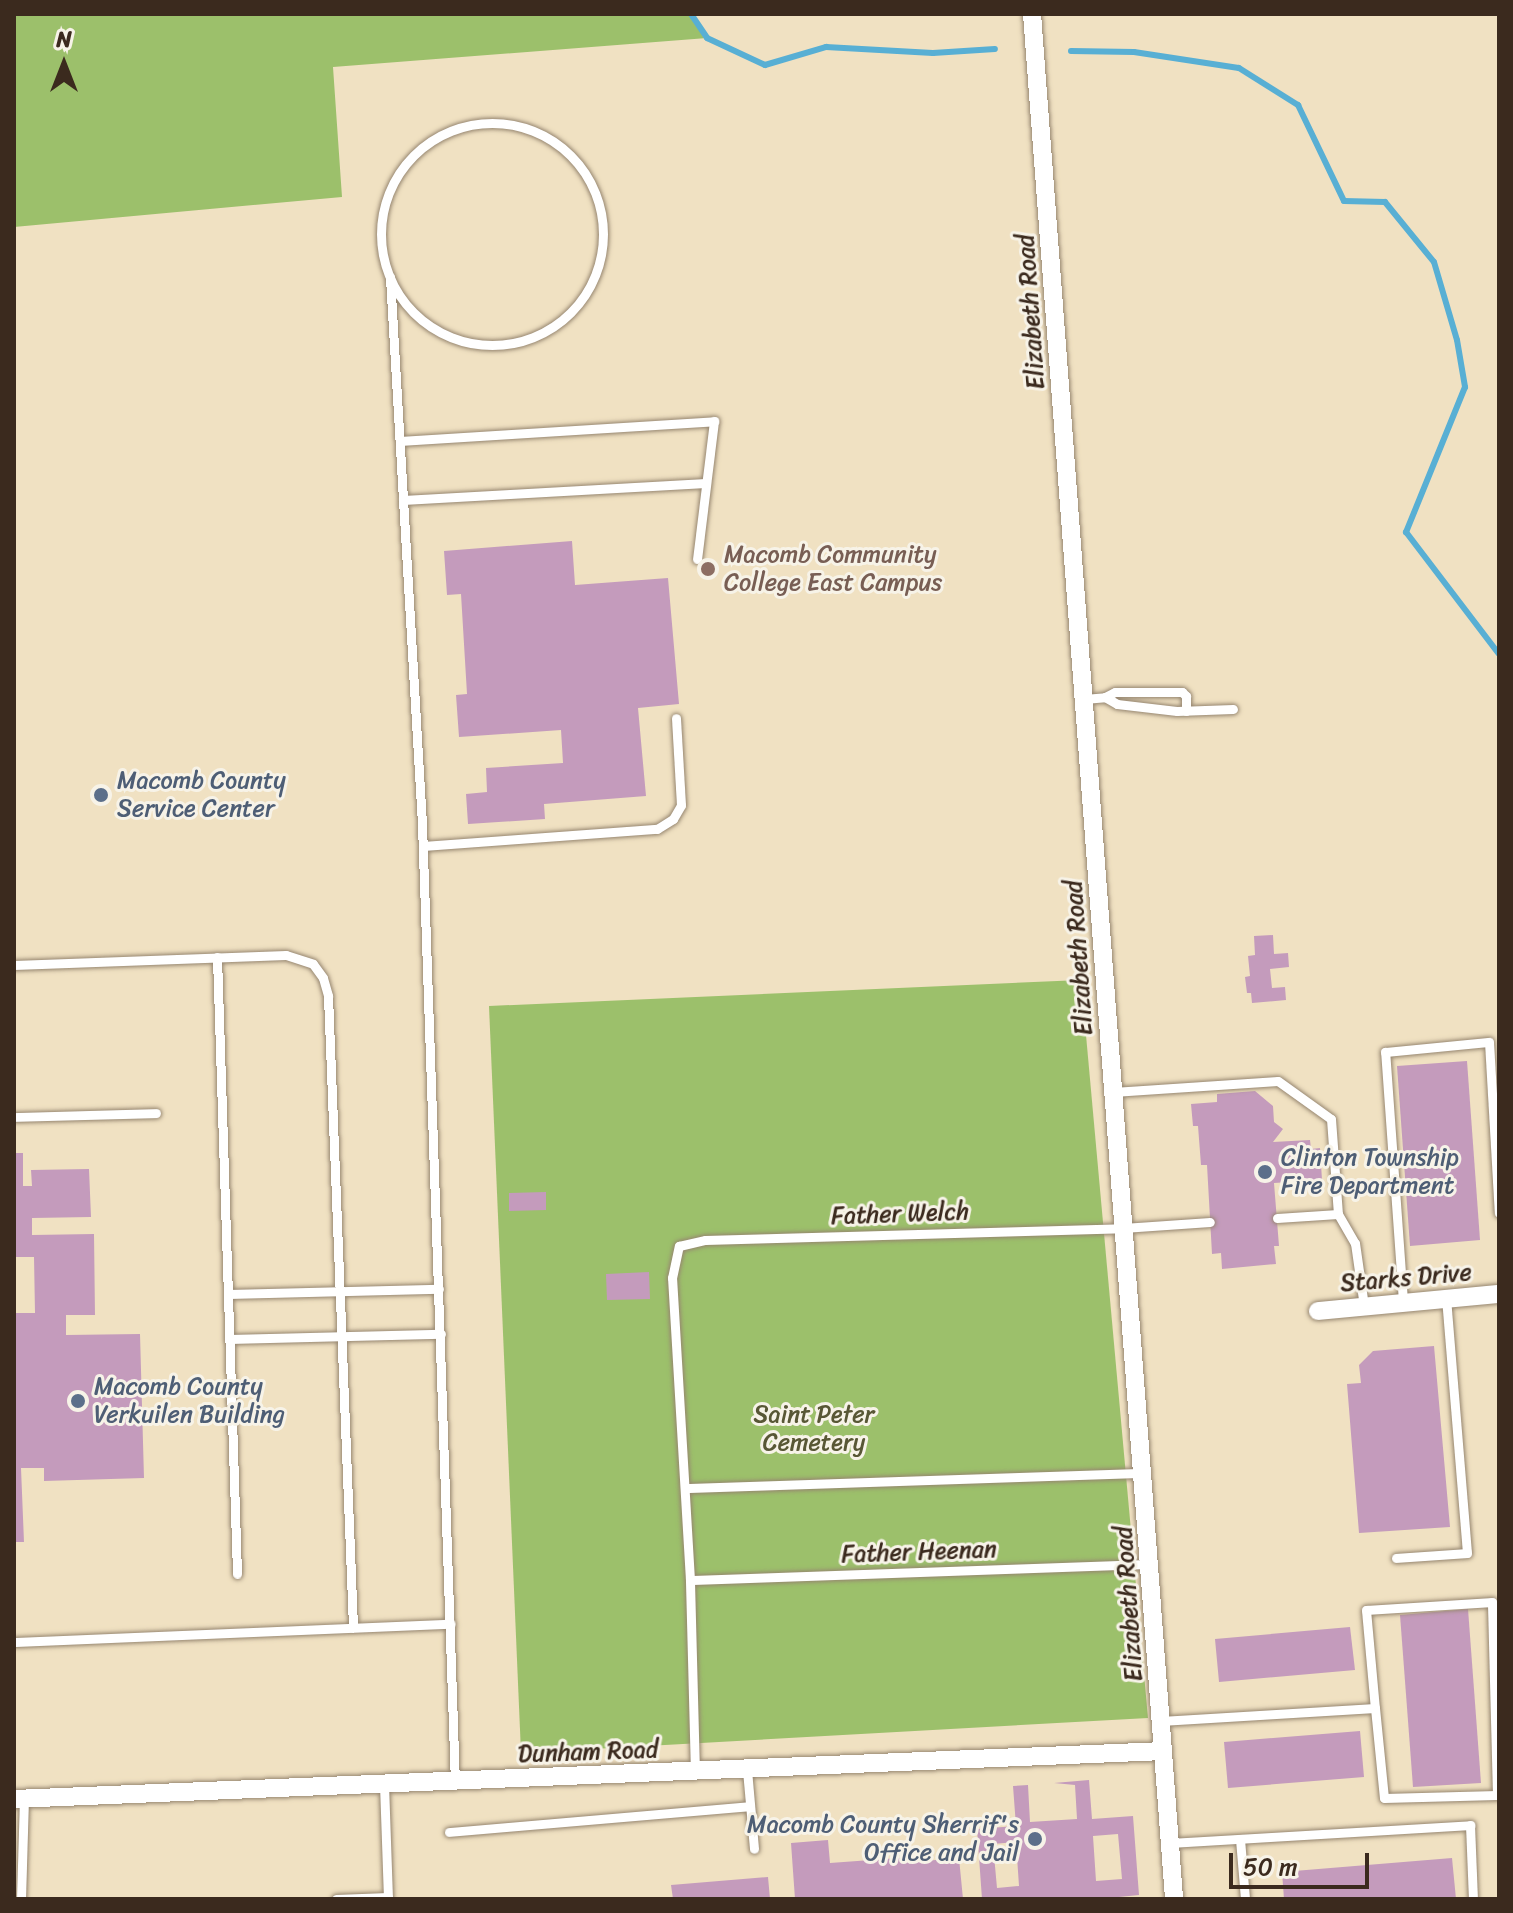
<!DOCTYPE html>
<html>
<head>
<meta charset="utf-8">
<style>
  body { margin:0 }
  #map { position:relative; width:1513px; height:1913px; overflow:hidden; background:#f0e1c2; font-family:Sriracha,sans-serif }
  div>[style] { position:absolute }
  .green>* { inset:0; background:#9cc06b }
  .stream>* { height:6px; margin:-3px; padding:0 3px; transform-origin:3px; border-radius:3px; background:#58afd4 }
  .building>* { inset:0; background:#c49bbc }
  .roads { filter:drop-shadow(0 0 2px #968670) drop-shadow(0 0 2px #968670) }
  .lane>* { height:9px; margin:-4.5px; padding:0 4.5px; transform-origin:4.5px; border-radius:4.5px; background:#fff }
  .lane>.ring { margin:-4.5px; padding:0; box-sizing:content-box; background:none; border:9px solid #fff; border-radius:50% }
  .street>* { height:18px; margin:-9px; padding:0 9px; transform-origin:9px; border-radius:9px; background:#fff }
  .dots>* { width:22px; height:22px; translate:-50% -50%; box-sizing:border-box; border:4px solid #f7f3e8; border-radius:50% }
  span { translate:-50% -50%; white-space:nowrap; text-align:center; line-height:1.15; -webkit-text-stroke:6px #f7f3e8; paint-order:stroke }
  .street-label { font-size:24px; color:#3b2a1e }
  .education-label { font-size:24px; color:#785e54 }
  .left { translate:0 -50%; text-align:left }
  .service-label { font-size:24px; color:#4e5e75 }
  .right { translate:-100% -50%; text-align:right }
  .park-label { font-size:24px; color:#585735 }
  .frame { position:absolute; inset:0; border:16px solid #3b2a1e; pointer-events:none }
  .north { position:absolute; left:24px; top:24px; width:80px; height:80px; -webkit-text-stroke:6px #f7f3e8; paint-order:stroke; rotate:0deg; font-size:22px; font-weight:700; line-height:32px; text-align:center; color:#3b2a1e }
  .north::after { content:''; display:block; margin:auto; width:28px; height:36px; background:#3b2a1e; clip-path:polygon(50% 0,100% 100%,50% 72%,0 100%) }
  .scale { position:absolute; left:1229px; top:1853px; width:140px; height:36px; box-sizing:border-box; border:4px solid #3b2a1e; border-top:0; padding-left:10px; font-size:24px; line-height:28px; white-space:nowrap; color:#3b2a1e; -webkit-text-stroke:6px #f7f3e8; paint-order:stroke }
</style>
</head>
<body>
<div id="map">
  <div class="green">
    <i style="clip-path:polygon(14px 14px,691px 14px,707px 38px,333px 67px,342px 197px,14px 227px)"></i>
    <i style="clip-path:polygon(1081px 980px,1148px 1718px,521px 1753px,489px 1006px)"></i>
  </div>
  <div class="stream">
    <i style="left:691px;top:14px;width:29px;rotate:56deg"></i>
    <i style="left:707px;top:38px;width:64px;rotate:25deg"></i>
    <i style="left:765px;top:65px;width:64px;rotate:-16.4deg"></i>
    <i style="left:826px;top:47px;width:107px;rotate:3.2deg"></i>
    <i style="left:933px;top:53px;width:62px;rotate:-3.7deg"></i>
    <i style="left:1071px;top:51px;width:63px;rotate:0.9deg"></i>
    <i style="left:1134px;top:52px;width:106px;rotate:8.7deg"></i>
    <i style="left:1239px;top:68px;width:70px;rotate:32.1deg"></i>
    <i style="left:1298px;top:105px;width:106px;rotate:64.4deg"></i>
    <i style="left:1344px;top:201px;width:41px;rotate:1.4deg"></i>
    <i style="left:1385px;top:202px;width:77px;rotate:50.8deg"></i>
    <i style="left:1434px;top:262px;width:81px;rotate:73.6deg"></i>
    <i style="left:1457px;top:340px;width:48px;rotate:80.3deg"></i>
    <i style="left:1465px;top:387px;width:157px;rotate:112.1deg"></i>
    <i style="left:1406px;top:532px;width:153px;rotate:52.7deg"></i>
  </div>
  <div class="building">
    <i style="clip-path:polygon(572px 541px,575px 585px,668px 578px,679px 704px,638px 708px,646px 796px,544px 804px,545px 819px,468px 824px,466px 794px,487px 792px,486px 768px,563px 763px,561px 730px,459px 737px,456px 695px,467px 694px,461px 594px,447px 595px,444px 551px)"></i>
    <i style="clip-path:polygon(1273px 935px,1274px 954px,1288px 953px,1289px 967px,1270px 969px,1272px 988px,1285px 987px,1286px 1000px,1252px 1003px,1251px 993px,1247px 993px,1245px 977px,1250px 976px,1248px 956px,1255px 955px,1254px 936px)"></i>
    <i style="clip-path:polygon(1467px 1061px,1480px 1240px,1410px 1246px,1397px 1066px)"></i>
    <i style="clip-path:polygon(1255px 1091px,1273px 1106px,1274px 1122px,1283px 1129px,1273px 1142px,1310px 1140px,1311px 1149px,1320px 1148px,1322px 1180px,1274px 1183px,1279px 1246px,1274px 1246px,1276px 1264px,1222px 1269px,1221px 1253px,1212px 1254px,1207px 1165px,1201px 1165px,1198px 1126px,1193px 1126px,1191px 1104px,1217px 1102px,1217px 1094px)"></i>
    <i style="clip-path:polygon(14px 1153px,23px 1153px,23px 1186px,32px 1186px,31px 1170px,89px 1169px,91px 1217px,32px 1218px,32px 1235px,94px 1234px,95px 1315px,66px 1315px,66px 1335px,140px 1334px,144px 1478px,44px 1481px,44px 1468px,21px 1468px,24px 1542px,14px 1542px,14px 1313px,35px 1313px,34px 1257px,14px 1257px)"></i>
    <i style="clip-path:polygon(546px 1192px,546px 1210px,509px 1211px,509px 1193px)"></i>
    <i style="clip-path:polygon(649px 1272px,650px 1299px,607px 1300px,606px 1274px)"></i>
    <i style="clip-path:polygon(1434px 1346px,1450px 1527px,1359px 1533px,1347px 1384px,1361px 1383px,1359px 1365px,1373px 1351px)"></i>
    <i style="clip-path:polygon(1468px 1609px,1481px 1783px,1413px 1787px,1400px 1615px)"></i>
    <i style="clip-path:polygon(1350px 1627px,1355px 1670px,1219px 1682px,1215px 1639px)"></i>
    <i style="clip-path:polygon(1360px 1731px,1364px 1777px,1228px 1788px,1224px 1742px)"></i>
    <i style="clip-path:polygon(evenodd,1089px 1780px,1092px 1819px,1133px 1816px,1139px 1895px,1099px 1899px,982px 1899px,977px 1829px,1016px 1826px,1013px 1786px,1028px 1785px,1030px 1822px,1077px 1819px,1075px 1785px,1054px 1783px,1089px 1780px,1118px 1834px,1122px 1879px,1096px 1881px,1093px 1836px,1118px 1834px,1089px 1780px,1016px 1842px,1019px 1886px,997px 1888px,993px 1844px,1016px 1842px)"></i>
    <i style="clip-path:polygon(828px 1840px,830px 1863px,912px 1857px,912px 1862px,959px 1858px,963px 1899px,795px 1899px,791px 1843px)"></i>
    <i style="clip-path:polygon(1452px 1858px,1456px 1899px,1284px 1899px,1282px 1872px)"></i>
    <i style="clip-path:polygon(768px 1877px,770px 1899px,673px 1899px,671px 1885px)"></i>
  </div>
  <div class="roads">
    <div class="lane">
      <i class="ring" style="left:381px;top:123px;width:213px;height:213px"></i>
      <i style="left:390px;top:277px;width:548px;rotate:86.65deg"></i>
      <i style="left:422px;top:824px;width:958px;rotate:88.03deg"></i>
      <i style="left:400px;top:441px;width:315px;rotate:-3.6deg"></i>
      <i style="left:714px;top:421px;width:139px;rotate:97deg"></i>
      <i style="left:403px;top:500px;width:303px;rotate:-3.2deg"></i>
      <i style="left:1105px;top:697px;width:11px;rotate:-27deg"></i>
      <i style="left:1115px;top:692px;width:67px"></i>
      <i style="left:1182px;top:692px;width:6px;rotate:45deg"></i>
      <i style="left:1186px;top:696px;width:15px;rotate:90deg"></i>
      <i style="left:1084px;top:699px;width:21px;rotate:-5deg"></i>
      <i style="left:1105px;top:697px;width:14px;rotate:30deg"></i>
      <i style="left:1117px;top:704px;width:60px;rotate:6.7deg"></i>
      <i style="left:1177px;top:711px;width:56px;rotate:-2deg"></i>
      <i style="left:423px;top:846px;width:235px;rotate:-4.2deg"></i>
      <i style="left:657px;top:829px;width:19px;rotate:-32deg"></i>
      <i style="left:673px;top:819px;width:16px;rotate:-60deg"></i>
      <i style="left:681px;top:805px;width:87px;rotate:-93.3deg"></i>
      <i style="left:217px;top:957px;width:617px;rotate:88.14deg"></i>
      <i style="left:14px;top:965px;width:272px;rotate:-2.1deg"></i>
      <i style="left:286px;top:955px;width:28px;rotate:18deg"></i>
      <i style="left:313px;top:964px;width:17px;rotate:54deg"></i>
      <i style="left:323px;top:978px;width:19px;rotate:74deg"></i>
      <i style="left:328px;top:996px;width:632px;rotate:87.73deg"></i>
      <i style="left:1113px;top:1092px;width:165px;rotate:-3.8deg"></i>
      <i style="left:1278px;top:1081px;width:65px;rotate:35.6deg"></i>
      <i style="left:1331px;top:1119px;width:95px;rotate:85.8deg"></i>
      <i style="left:1338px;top:1214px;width:34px;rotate:60deg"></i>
      <i style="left:1355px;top:1243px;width:64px;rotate:81.9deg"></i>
      <i style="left:14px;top:1117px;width:142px;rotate:-1.6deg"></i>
      <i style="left:1277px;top:1218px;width:61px;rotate:-3.8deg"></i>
      <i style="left:228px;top:1294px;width:211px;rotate:-1.4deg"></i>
      <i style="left:1403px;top:1301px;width:250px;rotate:-94.1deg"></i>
      <i style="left:1385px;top:1052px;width:104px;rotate:-5.5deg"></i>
      <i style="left:1489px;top:1042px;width:171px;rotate:86.7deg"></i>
      <i style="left:229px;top:1339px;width:212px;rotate:-1.4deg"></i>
      <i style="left:686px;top:1488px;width:456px;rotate:-1.9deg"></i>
      <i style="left:1396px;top:1558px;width:71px;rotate:-4deg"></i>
      <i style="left:1467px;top:1553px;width:256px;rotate:-94.7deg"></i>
      <i style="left:690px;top:1580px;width:460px;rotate:-2deg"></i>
      <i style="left:14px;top:1642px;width:437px;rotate:-2.4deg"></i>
      <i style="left:1161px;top:1721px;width:214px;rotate:-3.5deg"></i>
      <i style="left:1375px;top:1708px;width:90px;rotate:84.3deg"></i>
      <i style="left:1384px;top:1798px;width:113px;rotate:-1.5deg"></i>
      <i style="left:1497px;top:1795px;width:193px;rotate:-91.5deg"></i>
      <i style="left:1492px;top:1602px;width:126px;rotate:176.4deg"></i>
      <i style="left:1366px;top:1610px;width:98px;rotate:84.8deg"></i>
      <i style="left:747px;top:1770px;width:79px;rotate:84.9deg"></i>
      <i style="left:695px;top:1773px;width:193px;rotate:-91.5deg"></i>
      <i style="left:690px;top:1580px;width:303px;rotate:-93.4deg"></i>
      <i style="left:672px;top:1278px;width:33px;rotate:-78deg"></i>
      <i style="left:679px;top:1246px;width:27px;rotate:-13deg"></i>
      <i style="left:705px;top:1240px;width:418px;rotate:-1.6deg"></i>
      <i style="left:1123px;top:1228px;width:87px;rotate:-3.9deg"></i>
      <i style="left:384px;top:1784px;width:115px;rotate:88deg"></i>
      <i style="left:449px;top:1832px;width:302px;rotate:-4.9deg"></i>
      <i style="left:1240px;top:1839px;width:60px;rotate:85.2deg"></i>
      <i style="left:1170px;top:1843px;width:301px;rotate:-3.4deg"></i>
      <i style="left:1470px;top:1825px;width:74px;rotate:87.7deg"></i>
      <i style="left:21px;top:1899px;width:101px;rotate:-88.3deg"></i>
      <i style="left:336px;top:1899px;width:52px;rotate:-2.2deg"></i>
    </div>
    <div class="street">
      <i style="left:1032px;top:14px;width:1890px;rotate:85.69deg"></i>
      <i style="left:1318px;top:1311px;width:182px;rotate:-5.4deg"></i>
      <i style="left:14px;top:1799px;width:1150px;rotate:-2.39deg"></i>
    </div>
  </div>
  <div class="dots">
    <i style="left:708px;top:569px;background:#8d6e63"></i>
    <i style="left:101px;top:795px;background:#5c6f8a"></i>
    <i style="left:1265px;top:1172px;background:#5c6f8a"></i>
    <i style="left:78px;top:1401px;background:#5c6f8a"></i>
    <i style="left:1035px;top:1839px;background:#5c6f8a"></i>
  </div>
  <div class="street-label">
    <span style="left:1031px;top:312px;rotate:-94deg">Elizabeth Road</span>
    <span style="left:1079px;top:958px;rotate:-94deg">Elizabeth Road</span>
    <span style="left:900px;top:1214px;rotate:-2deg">Father Welch</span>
    <span style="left:1406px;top:1278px;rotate:-5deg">Starks Drive</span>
    <span style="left:919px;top:1552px;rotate:-2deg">Father Heenan</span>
    <span style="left:1129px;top:1604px;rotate:-94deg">Elizabeth Road</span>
    <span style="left:588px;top:1752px;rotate:-2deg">Dunham Road</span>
  </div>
  <div class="education-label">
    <span class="left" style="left:724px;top:569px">Macomb Community<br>College East Campus</span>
  </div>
  <div class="service-label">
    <span class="left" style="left:117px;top:795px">Macomb County<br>Service Center</span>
    <span class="left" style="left:1281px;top:1172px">Clinton Township<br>Fire Department</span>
    <span class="left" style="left:94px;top:1401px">Macomb County<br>Verkuilen Building</span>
    <span class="right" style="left:1019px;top:1839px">Macomb County Sherrif's<br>Office and Jail</span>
  </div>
  <div class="park-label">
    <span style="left:814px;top:1429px">Saint Peter<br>Cemetery</span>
  </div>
  <div class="frame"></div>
  <div class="north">N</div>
  <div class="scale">50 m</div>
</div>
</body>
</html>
